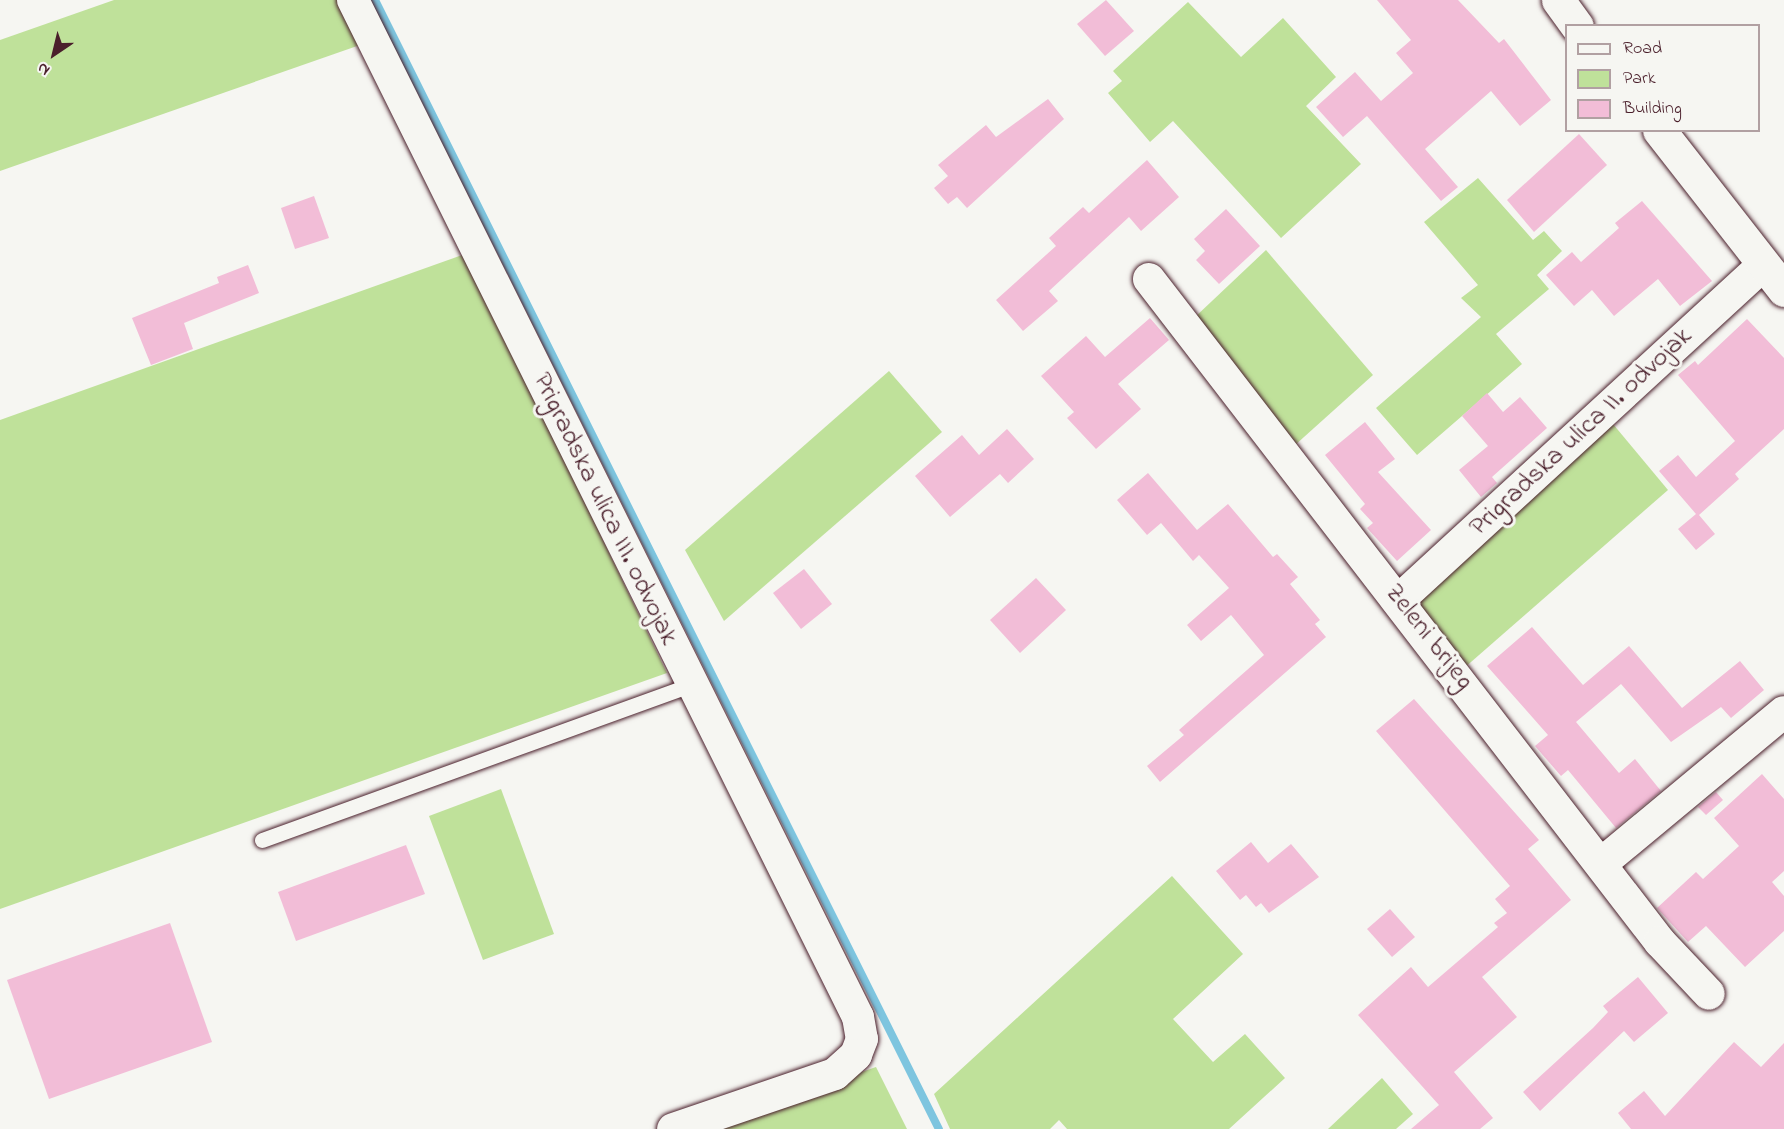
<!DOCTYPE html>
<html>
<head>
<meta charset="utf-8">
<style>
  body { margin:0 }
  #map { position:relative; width:1784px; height:1129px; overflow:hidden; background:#f6f6f2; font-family:"Indie Flower",sans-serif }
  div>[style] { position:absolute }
  .green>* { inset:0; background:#bfe19a }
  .stream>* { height:8px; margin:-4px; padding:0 4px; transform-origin:4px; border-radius:4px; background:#7ec5df }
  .building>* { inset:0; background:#f2bdd7 }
  .roads { filter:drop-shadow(0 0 2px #4a1f2b) drop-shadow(0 0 2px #4a1f2b) }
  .lane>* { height:15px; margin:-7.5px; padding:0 7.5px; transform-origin:7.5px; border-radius:7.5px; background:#f6f6f2 }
  .street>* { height:32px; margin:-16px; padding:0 16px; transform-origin:16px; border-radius:16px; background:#f6f6f2 }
  .secondary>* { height:33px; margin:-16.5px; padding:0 16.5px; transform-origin:16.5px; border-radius:16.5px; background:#f6f6f2 }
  span { translate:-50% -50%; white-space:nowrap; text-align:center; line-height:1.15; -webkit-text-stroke:6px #f6f6f2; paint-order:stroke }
  .street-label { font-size:27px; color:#4a1f2b }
  .legend { position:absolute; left:1565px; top:24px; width:195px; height:108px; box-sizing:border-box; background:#f6f6f2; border:2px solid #b1a0a2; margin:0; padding:8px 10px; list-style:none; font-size:18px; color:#4a1f2b }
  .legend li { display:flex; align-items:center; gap:12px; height:30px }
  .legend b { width:30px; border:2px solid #b1a0a2 }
  .north { position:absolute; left:24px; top:24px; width:60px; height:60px; -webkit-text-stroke:4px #f6f6f2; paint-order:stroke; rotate:215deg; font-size:16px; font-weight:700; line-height:24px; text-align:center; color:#4a1f2b }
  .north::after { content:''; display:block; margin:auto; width:21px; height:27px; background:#4a1f2b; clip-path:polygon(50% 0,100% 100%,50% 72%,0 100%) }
</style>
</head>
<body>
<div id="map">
  <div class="green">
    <i style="clip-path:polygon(114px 0,337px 0,360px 45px,0 171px,0 40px)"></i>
    <i style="clip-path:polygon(1188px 2px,1241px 57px,1283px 18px,1336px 77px,1306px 106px,1361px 164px,1281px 238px,1173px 121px,1150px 142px,1108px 93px,1122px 81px,1113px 71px)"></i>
    <i style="clip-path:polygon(1478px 178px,1533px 240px,1544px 231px,1562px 251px,1537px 275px,1549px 289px,1496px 334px,1522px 364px,1417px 455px,1376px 408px,1481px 317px,1461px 298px,1478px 285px,1424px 222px)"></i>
    <i style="clip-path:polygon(1266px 250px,1373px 375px,1294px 446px,1194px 318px)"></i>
    <i style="clip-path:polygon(465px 254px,667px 673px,0 909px,0 420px)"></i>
    <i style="clip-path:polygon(889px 371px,942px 432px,724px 621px,685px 550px)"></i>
    <i style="clip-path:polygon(1613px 424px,1668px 490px,1463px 669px,1417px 604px)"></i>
    <i style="clip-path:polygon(501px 789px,554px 934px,483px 960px,429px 816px)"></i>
    <i style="clip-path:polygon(1172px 876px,1243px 954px,1173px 1019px,1213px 1062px,1245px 1034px,1285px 1078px,1229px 1129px,1067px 1129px,1059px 1120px,1050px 1129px,950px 1129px,934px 1094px)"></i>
    <i style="clip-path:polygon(876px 1067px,907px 1129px,697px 1129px)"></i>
    <i style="clip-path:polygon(1382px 1078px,1413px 1114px,1396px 1129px,1328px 1129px)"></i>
  </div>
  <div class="stream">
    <i style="left:375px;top:0;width:1262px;rotate:63.46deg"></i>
  </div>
  <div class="building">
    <i style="clip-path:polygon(1106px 0,1134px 31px,1105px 56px,1077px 24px)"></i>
    <i style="clip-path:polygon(1377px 0,1458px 0,1499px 43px,1504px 39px,1551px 100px,1520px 126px,1491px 91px,1425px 149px,1458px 187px,1441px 201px,1367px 116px,1343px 137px,1316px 107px,1355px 72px,1381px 101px,1413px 73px,1396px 53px,1411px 40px)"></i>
    <i style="clip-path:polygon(1048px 99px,1064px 119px,967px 208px,957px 197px,948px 204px,934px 188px,948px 176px,938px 165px,986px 125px,996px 137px)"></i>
    <i style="clip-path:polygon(1579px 134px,1607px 165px,1534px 232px,1507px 200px)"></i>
    <i style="clip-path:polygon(1147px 160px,1179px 197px,1141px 231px,1129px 217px,1049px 291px,1058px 301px,1023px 331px,996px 300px,1056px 246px,1049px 238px,1083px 207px,1089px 213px)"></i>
    <i style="clip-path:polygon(314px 196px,329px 238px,295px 249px,281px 208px)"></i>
    <i style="clip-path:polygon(1642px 201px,1712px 281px,1680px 306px,1658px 279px,1614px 316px,1592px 290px,1574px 306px,1546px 275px,1572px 252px,1581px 262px,1619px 228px,1615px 223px)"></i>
    <i style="clip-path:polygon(1226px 209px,1260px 246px,1219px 284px,1196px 260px,1205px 251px,1194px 239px)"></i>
    <i style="clip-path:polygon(248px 265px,259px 293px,184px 323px,193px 349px,151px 365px,132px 318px,219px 283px,217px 277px)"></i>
    <i style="clip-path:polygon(1150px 318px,1169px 340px,1118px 384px,1141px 409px,1096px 449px,1067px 418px,1074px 412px,1041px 376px,1086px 336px,1105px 357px)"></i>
    <i style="clip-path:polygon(1747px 319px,1784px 358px,1784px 429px,1735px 474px,1739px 479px,1699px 515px,1715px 534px,1696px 550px,1678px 529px,1696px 514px,1659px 471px,1678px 455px,1696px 477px,1735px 441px,1678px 375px,1695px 361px,1698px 365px)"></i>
    <i style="clip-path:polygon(1487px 393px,1503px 412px,1520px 397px,1547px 428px,1492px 477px,1497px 483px,1481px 497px,1459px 470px,1488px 446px,1462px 416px)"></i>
    <i style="clip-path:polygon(1365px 422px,1395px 459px,1378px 472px,1431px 530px,1397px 561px,1367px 528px,1373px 523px,1360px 509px,1365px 504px,1325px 455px)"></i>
    <i style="clip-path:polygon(1007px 429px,1034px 459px,1008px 483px,1000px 474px,950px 517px,915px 476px,962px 435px,979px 455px)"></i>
    <i style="clip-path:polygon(1148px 473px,1197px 530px,1228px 504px,1273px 557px,1277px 554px,1298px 577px,1290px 584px,1320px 620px,1315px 624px,1326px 637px,1160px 782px,1147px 766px,1184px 735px,1179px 730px,1264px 655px,1231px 615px,1201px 641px,1187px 625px,1229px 588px,1199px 555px,1193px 561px,1161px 523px,1147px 535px,1117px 500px)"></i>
    <i style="clip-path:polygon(804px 569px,832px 604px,801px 629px,773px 593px)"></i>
    <i style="clip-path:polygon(1036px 578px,1066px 610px,1020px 653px,990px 620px)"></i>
    <i style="clip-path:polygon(1532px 627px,1583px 685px,1629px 646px,1682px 708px,1740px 661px,1764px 690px,1731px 718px,1721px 707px,1671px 742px,1621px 684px,1576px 722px,1619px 773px,1635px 759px,1661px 791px,1616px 828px,1568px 770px,1561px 776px,1535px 746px,1548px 735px,1487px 666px)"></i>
    <i style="clip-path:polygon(1414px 699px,1539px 840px,1528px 849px,1571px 900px,1482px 977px,1517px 1017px,1454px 1072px,1493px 1118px,1480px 1129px,1411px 1129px,1439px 1105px,1358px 1015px,1411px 967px,1428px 987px,1498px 927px,1494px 923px,1507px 913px,1495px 899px,1510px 886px,1376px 731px)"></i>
    <i style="clip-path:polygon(1762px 774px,1784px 799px,1784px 871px,1772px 882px,1784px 896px,1784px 931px,1745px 967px,1706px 926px,1688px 942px,1657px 908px,1696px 872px,1703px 879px,1739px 846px,1714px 818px)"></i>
    <i style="clip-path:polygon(1716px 792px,1723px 800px,1706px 815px,1698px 807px)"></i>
    <i style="clip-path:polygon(1251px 842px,1268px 863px,1291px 844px,1319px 877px,1269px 913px,1261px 903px,1256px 907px,1246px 895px,1240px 900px,1216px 871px)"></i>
    <i style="clip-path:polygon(406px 845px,425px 894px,296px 941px,278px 892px)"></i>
    <i style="clip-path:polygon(1390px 909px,1415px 937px,1392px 957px,1367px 929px)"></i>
    <i style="clip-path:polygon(170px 923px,212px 1042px,49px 1099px,7px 980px)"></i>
    <i style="clip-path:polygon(1638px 977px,1668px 1013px,1634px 1042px,1624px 1031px,1540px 1111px,1523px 1092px,1593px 1028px,1608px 1012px,1603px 1006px)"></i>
    <i style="clip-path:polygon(1734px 1042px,1761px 1067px,1784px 1043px,1784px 1129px,1631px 1129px,1618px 1113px,1644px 1091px,1665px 1116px)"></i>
  </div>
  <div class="roads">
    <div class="lane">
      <i style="left:262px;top:840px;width:457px;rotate:-19.9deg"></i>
    </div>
    <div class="street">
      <i style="left:353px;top:0;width:1135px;rotate:63.59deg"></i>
      <i style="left:858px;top:1017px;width:22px;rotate:80deg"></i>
      <i style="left:862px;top:1039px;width:17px;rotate:111deg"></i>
      <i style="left:856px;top:1055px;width:28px;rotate:138deg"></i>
      <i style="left:835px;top:1074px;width:171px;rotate:161.2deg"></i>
      <i style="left:1149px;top:279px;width:837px;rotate:52.38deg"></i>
      <i style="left:1660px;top:942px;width:71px;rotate:46.7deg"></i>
      <i style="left:1400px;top:599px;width:493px;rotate:-42.6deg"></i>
      <i style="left:1602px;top:863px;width:236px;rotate:-39.7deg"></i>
    </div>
    <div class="secondary">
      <i style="left:1558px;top:0;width:32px;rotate:54deg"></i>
      <i style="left:1659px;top:130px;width:203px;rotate:52deg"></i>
    </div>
  </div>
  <div class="street-label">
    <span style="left:1581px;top:432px;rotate:-43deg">Prigradska ulica II. odvojak</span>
    <span style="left:605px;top:509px;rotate:64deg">Prigradska ulica III. odvojak</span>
    <span style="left:1429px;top:637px;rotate:52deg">Zeleni brijeg</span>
  </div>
  <ul class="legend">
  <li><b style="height:8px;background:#f6f6f2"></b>Road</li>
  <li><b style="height:16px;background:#bfe19a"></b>Park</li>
  <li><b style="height:16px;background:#f2bdd7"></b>Building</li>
  </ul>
  <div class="north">N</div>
</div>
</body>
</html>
